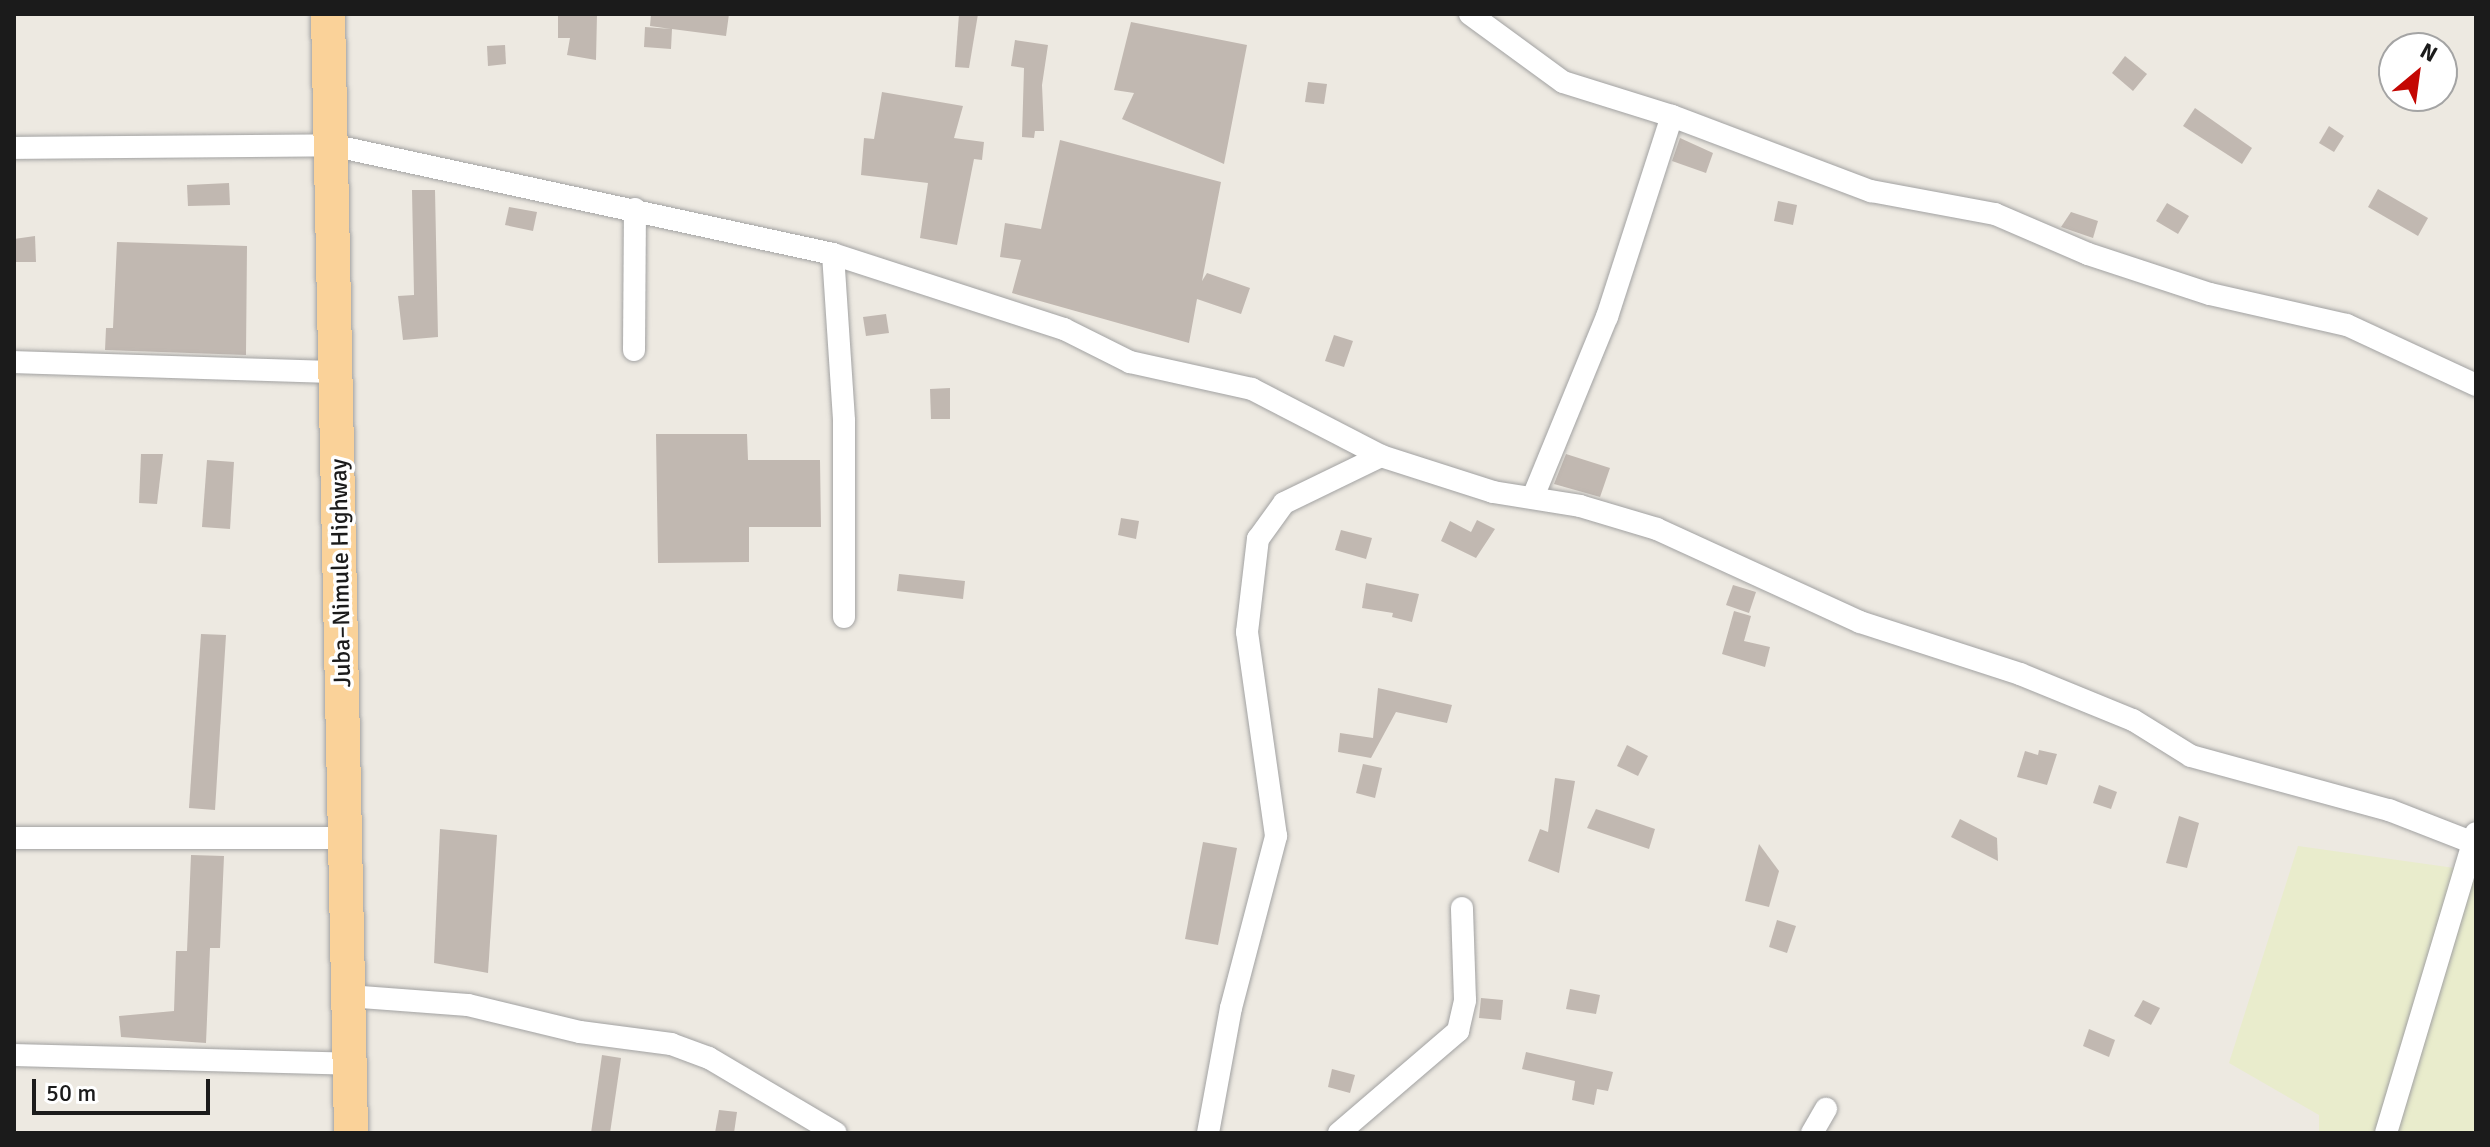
<!DOCTYPE html>
<html>
<head>
<meta charset="utf-8">
<style>
  body { margin:0 }
  #map { position:relative; width:2490px; height:1147px; overflow:hidden; background:#ede9e1; font-family:Signika,sans-serif }
  div>[style] { position:absolute }
  .farmland>* { inset:0; background:#e9eccc }
  .building>* { inset:0; background:#c1b8b1 }
  .roads { filter:drop-shadow(0 0 2px #a2a2a2) drop-shadow(0 0 2px #a2a2a2) }
  .minor>* { height:22px; margin:-11px; padding:0 11px; transform-origin:11px; border-radius:11px; background:#fff }
  .primary>* { height:34px; margin:-17px; padding:0 17px; transform-origin:17px; border-radius:17px; background:#fad299 }
  span { translate:-50% -50%; white-space:nowrap; text-align:center; line-height:1.15; -webkit-text-stroke:7px #fff; paint-order:stroke }
  .street-label { font-size:24px; color:#1b1b1b }
  .frame { position:absolute; inset:0; border:16px solid #1b1b1b; pointer-events:none }
  .north { position:absolute; left:2378px; top:32px; width:80px; height:80px; box-sizing:border-box; background:#fff; border:2px solid #a4a4a4; border-radius:50%; rotate:29deg; font-size:22px; font-weight:700; line-height:32px; text-align:center; color:#1b1b1b }
  .north::after { content:''; display:block; margin:auto; width:28px; height:36px; background:#c40703; clip-path:polygon(50% 0,100% 100%,50% 72%,0 100%) }
  .scale { position:absolute; left:32px; top:1079px; width:178px; height:36px; box-sizing:border-box; border:4px solid #1b1b1b; border-top:0; padding-left:10px; font-size:24px; line-height:28px; white-space:nowrap; color:#1b1b1b; -webkit-text-stroke:6px #fff; paint-order:stroke }
</style>
</head>
<body>
<div id="map">
  <div class="farmland">
    <i style="clip-path:polygon(2298px 846px,2476px 871px,2476px 1133px,2319px 1133px,2319px 1115px,2229px 1063px)"></i>
  </div>
  <div class="building">
    <i style="clip-path:polygon(558px 14px,597px 14px,596px 60px,567px 55px,570px 38px,558px 38px)"></i>
    <i style="clip-path:polygon(651px 14px,729px 14px,726px 36px,672px 29px,671px 49px,644px 47px,645px 27px,671px 29px,650px 26px)"></i>
    <i style="clip-path:polygon(959px 14px,978px 14px,969px 68px,955px 67px)"></i>
    <i style="clip-path:polygon(1131px 22px,1247px 45px,1224px 164px,1122px 119px,1134px 93px,1114px 90px)"></i>
    <i style="clip-path:polygon(1015px 40px,1048px 45px,1042px 85px,1044px 131px,1035px 131px,1034px 138px,1022px 137px,1024px 68px,1011px 66px)"></i>
    <i style="clip-path:polygon(505px 45px,506px 64px,488px 66px,487px 46px)"></i>
    <i style="clip-path:polygon(2125px 56px,2147px 74px,2133px 91px,2112px 73px)"></i>
    <i style="clip-path:polygon(1308px 82px,1327px 84px,1324px 104px,1305px 102px)"></i>
    <i style="clip-path:polygon(882px 92px,963px 106px,954px 138px,984px 142px,982px 160px,974px 159px,957px 245px,920px 238px,928px 183px,861px 175px,864px 138px,874px 139px)"></i>
    <i style="clip-path:polygon(2195px 108px,2252px 148px,2242px 164px,2183px 126px)"></i>
    <i style="clip-path:polygon(2329px 126px,2344px 136px,2334px 152px,2319px 143px)"></i>
    <i style="clip-path:polygon(1680px 138px,1713px 153px,1706px 173px,1672px 161px)"></i>
    <i style="clip-path:polygon(1060px 140px,1221px 182px,1202px 281px,1207px 273px,1250px 288px,1241px 314px,1197px 299px,1189px 343px,1012px 293px,1021px 260px,1000px 257px,1005px 223px,1041px 229px)"></i>
    <i style="clip-path:polygon(229px 183px,230px 205px,188px 206px,187px 185px)"></i>
    <i style="clip-path:polygon(2378px 189px,2428px 218px,2418px 236px,2368px 207px)"></i>
    <i style="clip-path:polygon(412px 190px,435px 190px,438px 337px,403px 340px,398px 296px,414px 295px)"></i>
    <i style="clip-path:polygon(1778px 201px,1797px 205px,1793px 225px,1774px 221px)"></i>
    <i style="clip-path:polygon(2167px 203px,2189px 216px,2178px 234px,2156px 221px)"></i>
    <i style="clip-path:polygon(509px 207px,537px 212px,533px 231px,505px 225px)"></i>
    <i style="clip-path:polygon(2071px 212px,2098px 221px,2093px 238px,2061px 227px)"></i>
    <i style="clip-path:polygon(35px 236px,36px 262px,14px 262px,14px 239px)"></i>
    <i style="clip-path:polygon(117px 242px,247px 246px,246px 355px,105px 350px,106px 328px,113px 328px)"></i>
    <i style="clip-path:polygon(886px 314px,889px 333px,866px 336px,863px 317px)"></i>
    <i style="clip-path:polygon(1334px 335px,1353px 341px,1344px 367px,1325px 361px)"></i>
    <i style="clip-path:polygon(950px 388px,950px 419px,931px 419px,930px 389px)"></i>
    <i style="clip-path:polygon(656px 434px,747px 434px,748px 460px,820px 460px,821px 527px,749px 527px,749px 562px,658px 563px)"></i>
    <i style="clip-path:polygon(141px 454px,163px 454px,157px 504px,139px 503px)"></i>
    <i style="clip-path:polygon(1566px 454px,1610px 468px,1600px 497px,1554px 484px)"></i>
    <i style="clip-path:polygon(207px 460px,234px 462px,230px 529px,202px 527px)"></i>
    <i style="clip-path:polygon(1121px 518px,1139px 521px,1136px 539px,1118px 535px)"></i>
    <i style="clip-path:polygon(1477px 520px,1495px 529px,1476px 558px,1441px 541px,1450px 521px,1471px 532px)"></i>
    <i style="clip-path:polygon(1341px 530px,1372px 538px,1366px 559px,1335px 550px)"></i>
    <i style="clip-path:polygon(899px 574px,965px 581px,963px 599px,897px 591px)"></i>
    <i style="clip-path:polygon(1366px 583px,1419px 594px,1412px 622px,1392px 617px,1393px 613px,1362px 608px)"></i>
    <i style="clip-path:polygon(1733px 585px,1756px 592px,1749px 613px,1726px 605px)"></i>
    <i style="clip-path:polygon(1734px 611px,1751px 616px,1744px 641px,1770px 647px,1765px 667px,1722px 654px)"></i>
    <i style="clip-path:polygon(201px 634px,226px 635px,215px 810px,189px 808px)"></i>
    <i style="clip-path:polygon(1378px 688px,1452px 705px,1447px 723px,1396px 712px,1371px 758px,1338px 752px,1340px 733px,1373px 738px)"></i>
    <i style="clip-path:polygon(1627px 745px,1648px 756px,1638px 776px,1617px 766px)"></i>
    <i style="clip-path:polygon(2039px 750px,2057px 754px,2047px 785px,2017px 777px,2025px 751px,2038px 755px)"></i>
    <i style="clip-path:polygon(1363px 764px,1382px 768px,1375px 798px,1356px 793px)"></i>
    <i style="clip-path:polygon(1555px 778px,1575px 781px,1559px 873px,1528px 861px,1540px 829px,1548px 832px)"></i>
    <i style="clip-path:polygon(2099px 785px,2117px 792px,2111px 809px,2093px 803px)"></i>
    <i style="clip-path:polygon(1596px 809px,1655px 829px,1649px 849px,1587px 828px)"></i>
    <i style="clip-path:polygon(2179px 816px,2199px 823px,2187px 868px,2166px 863px)"></i>
    <i style="clip-path:polygon(1960px 819px,1997px 838px,1998px 861px,1951px 837px)"></i>
    <i style="clip-path:polygon(440px 829px,497px 835px,488px 973px,434px 963px)"></i>
    <i style="clip-path:polygon(1203px 842px,1237px 848px,1218px 945px,1185px 939px)"></i>
    <i style="clip-path:polygon(1759px 844px,1779px 871px,1769px 907px,1745px 901px)"></i>
    <i style="clip-path:polygon(191px 855px,224px 856px,220px 948px,210px 948px,206px 1043px,121px 1037px,119px 1016px,174px 1011px,176px 951px,187px 951px)"></i>
    <i style="clip-path:polygon(1777px 920px,1796px 926px,1787px 953px,1769px 947px)"></i>
    <i style="clip-path:polygon(1570px 989px,1600px 995px,1596px 1014px,1566px 1009px)"></i>
    <i style="clip-path:polygon(1481px 998px,1503px 1000px,1501px 1020px,1479px 1018px)"></i>
    <i style="clip-path:polygon(2143px 1000px,2160px 1008px,2151px 1025px,2134px 1016px)"></i>
    <i style="clip-path:polygon(2089px 1029px,2115px 1040px,2109px 1057px,2083px 1046px)"></i>
    <i style="clip-path:polygon(1526px 1052px,1613px 1072px,1608px 1091px,1597px 1089px,1594px 1105px,1572px 1100px,1575px 1081px,1522px 1069px)"></i>
    <i style="clip-path:polygon(602px 1055px,621px 1058px,610px 1133px,591px 1133px)"></i>
    <i style="clip-path:polygon(1332px 1069px,1355px 1075px,1350px 1093px,1328px 1087px)"></i>
    <i style="clip-path:polygon(719px 1110px,737px 1112px,734px 1133px,715px 1133px)"></i>
  </div>
  <div class="roads">
    <div class="minor">
      <i style="left:1470px;top:14px;width:115px;rotate:36.2deg"></i>
      <i style="left:1563px;top:82px;width:114px;rotate:17.3deg"></i>
      <i style="left:1672px;top:116px;width:213px;rotate:20.7deg"></i>
      <i style="left:1871px;top:191px;width:126px;rotate:10.5deg"></i>
      <i style="left:1995px;top:214px;width:101px;rotate:23.3deg"></i>
      <i style="left:2088px;top:254px;width:128px;rotate:18.2deg"></i>
      <i style="left:2210px;top:294px;width:140px;rotate:12.8deg"></i>
      <i style="left:2347px;top:325px;width:142px;rotate:24.9deg"></i>
      <i style="left:14px;top:148px;width:317px;rotate:-0.5deg"></i>
      <i style="left:331px;top:145px;width:514px;rotate:12.25deg"></i>
      <i style="left:833px;top:254px;width:243px;rotate:18deg"></i>
      <i style="left:1064px;top:329px;width:74px;rotate:26.6deg"></i>
      <i style="left:1130px;top:362px;width:125px;rotate:12.5deg"></i>
      <i style="left:1252px;top:389px;width:145px;rotate:27.4deg"></i>
      <i style="left:1381px;top:456px;width:118px;rotate:17.8deg"></i>
      <i style="left:1493px;top:492px;width:88px;rotate:9.1deg"></i>
      <i style="left:1580px;top:506px;width:80px;rotate:16.6deg"></i>
      <i style="left:1657px;top:529px;width:223px;rotate:24.6deg"></i>
      <i style="left:1860px;top:622px;width:168px;rotate:18deg"></i>
      <i style="left:2020px;top:674px;width:122px;rotate:22.2deg"></i>
      <i style="left:2133px;top:720px;width:68px;rotate:31.8deg"></i>
      <i style="left:2191px;top:756px;width:205px;rotate:15.3deg"></i>
      <i style="left:2389px;top:810px;width:93px;rotate:21.3deg"></i>
      <i style="left:833px;top:254px;width:167px;rotate:86.2deg"></i>
      <i style="left:844px;top:421px;width:196px;rotate:90deg"></i>
      <i style="left:634px;top:350px;width:141px;rotate:-89.6deg"></i>
      <i style="left:14px;top:362px;width:323px;rotate:1.8deg"></i>
      <i style="left:1533px;top:497px;width:195px;rotate:-67.7deg"></i>
      <i style="left:1607px;top:317px;width:211px;rotate:-72.1deg"></i>
      <i style="left:14px;top:838px;width:333px"></i>
      <i style="left:348px;top:996px;width:120px;rotate:4.3deg"></i>
      <i style="left:468px;top:1005px;width:115px;rotate:13.6deg"></i>
      <i style="left:580px;top:1032px;width:92px;rotate:7.5deg"></i>
      <i style="left:671px;top:1044px;width:40px;rotate:20.2deg"></i>
      <i style="left:709px;top:1058px;width:147px;rotate:30.6deg"></i>
      <i style="left:14px;top:1055px;width:336px;rotate:1.5deg"></i>
      <i style="left:1208px;top:1133px;width:127px;rotate:-79.6deg"></i>
      <i style="left:1231px;top:1008px;width:178px;rotate:-75.3deg"></i>
      <i style="left:1276px;top:836px;width:206px;rotate:-98.1deg"></i>
      <i style="left:1247px;top:632px;width:94px;rotate:-83.3deg"></i>
      <i style="left:1258px;top:539px;width:44px;rotate:-54.2deg"></i>
      <i style="left:1284px;top:503px;width:108px;rotate:-25.9deg"></i>
      <i style="left:1339px;top:1133px;width:157px;rotate:-40.6deg"></i>
      <i style="left:1458px;top:1031px;width:32px;rotate:-77deg"></i>
      <i style="left:1465px;top:1000px;width:92px;rotate:-91.9deg"></i>
      <i style="left:1812px;top:1133px;width:28px;rotate:-60deg"></i>
      <i style="left:2386px;top:1133px;width:313px;rotate:-73.3deg"></i>
    </div>
    <div class="primary">
      <i style="left:328px;top:14px;width:1119px;rotate:88.82deg"></i>
    </div>
  </div>
  <div class="street-label">
    <span style="left:341px;top:573px;rotate:-91deg">Juba–Nimule Highway</span>
  </div>
  <div class="frame"></div>
  <div class="north">N</div>
  <div class="scale">50 m</div>
</div>
</body>
</html>
